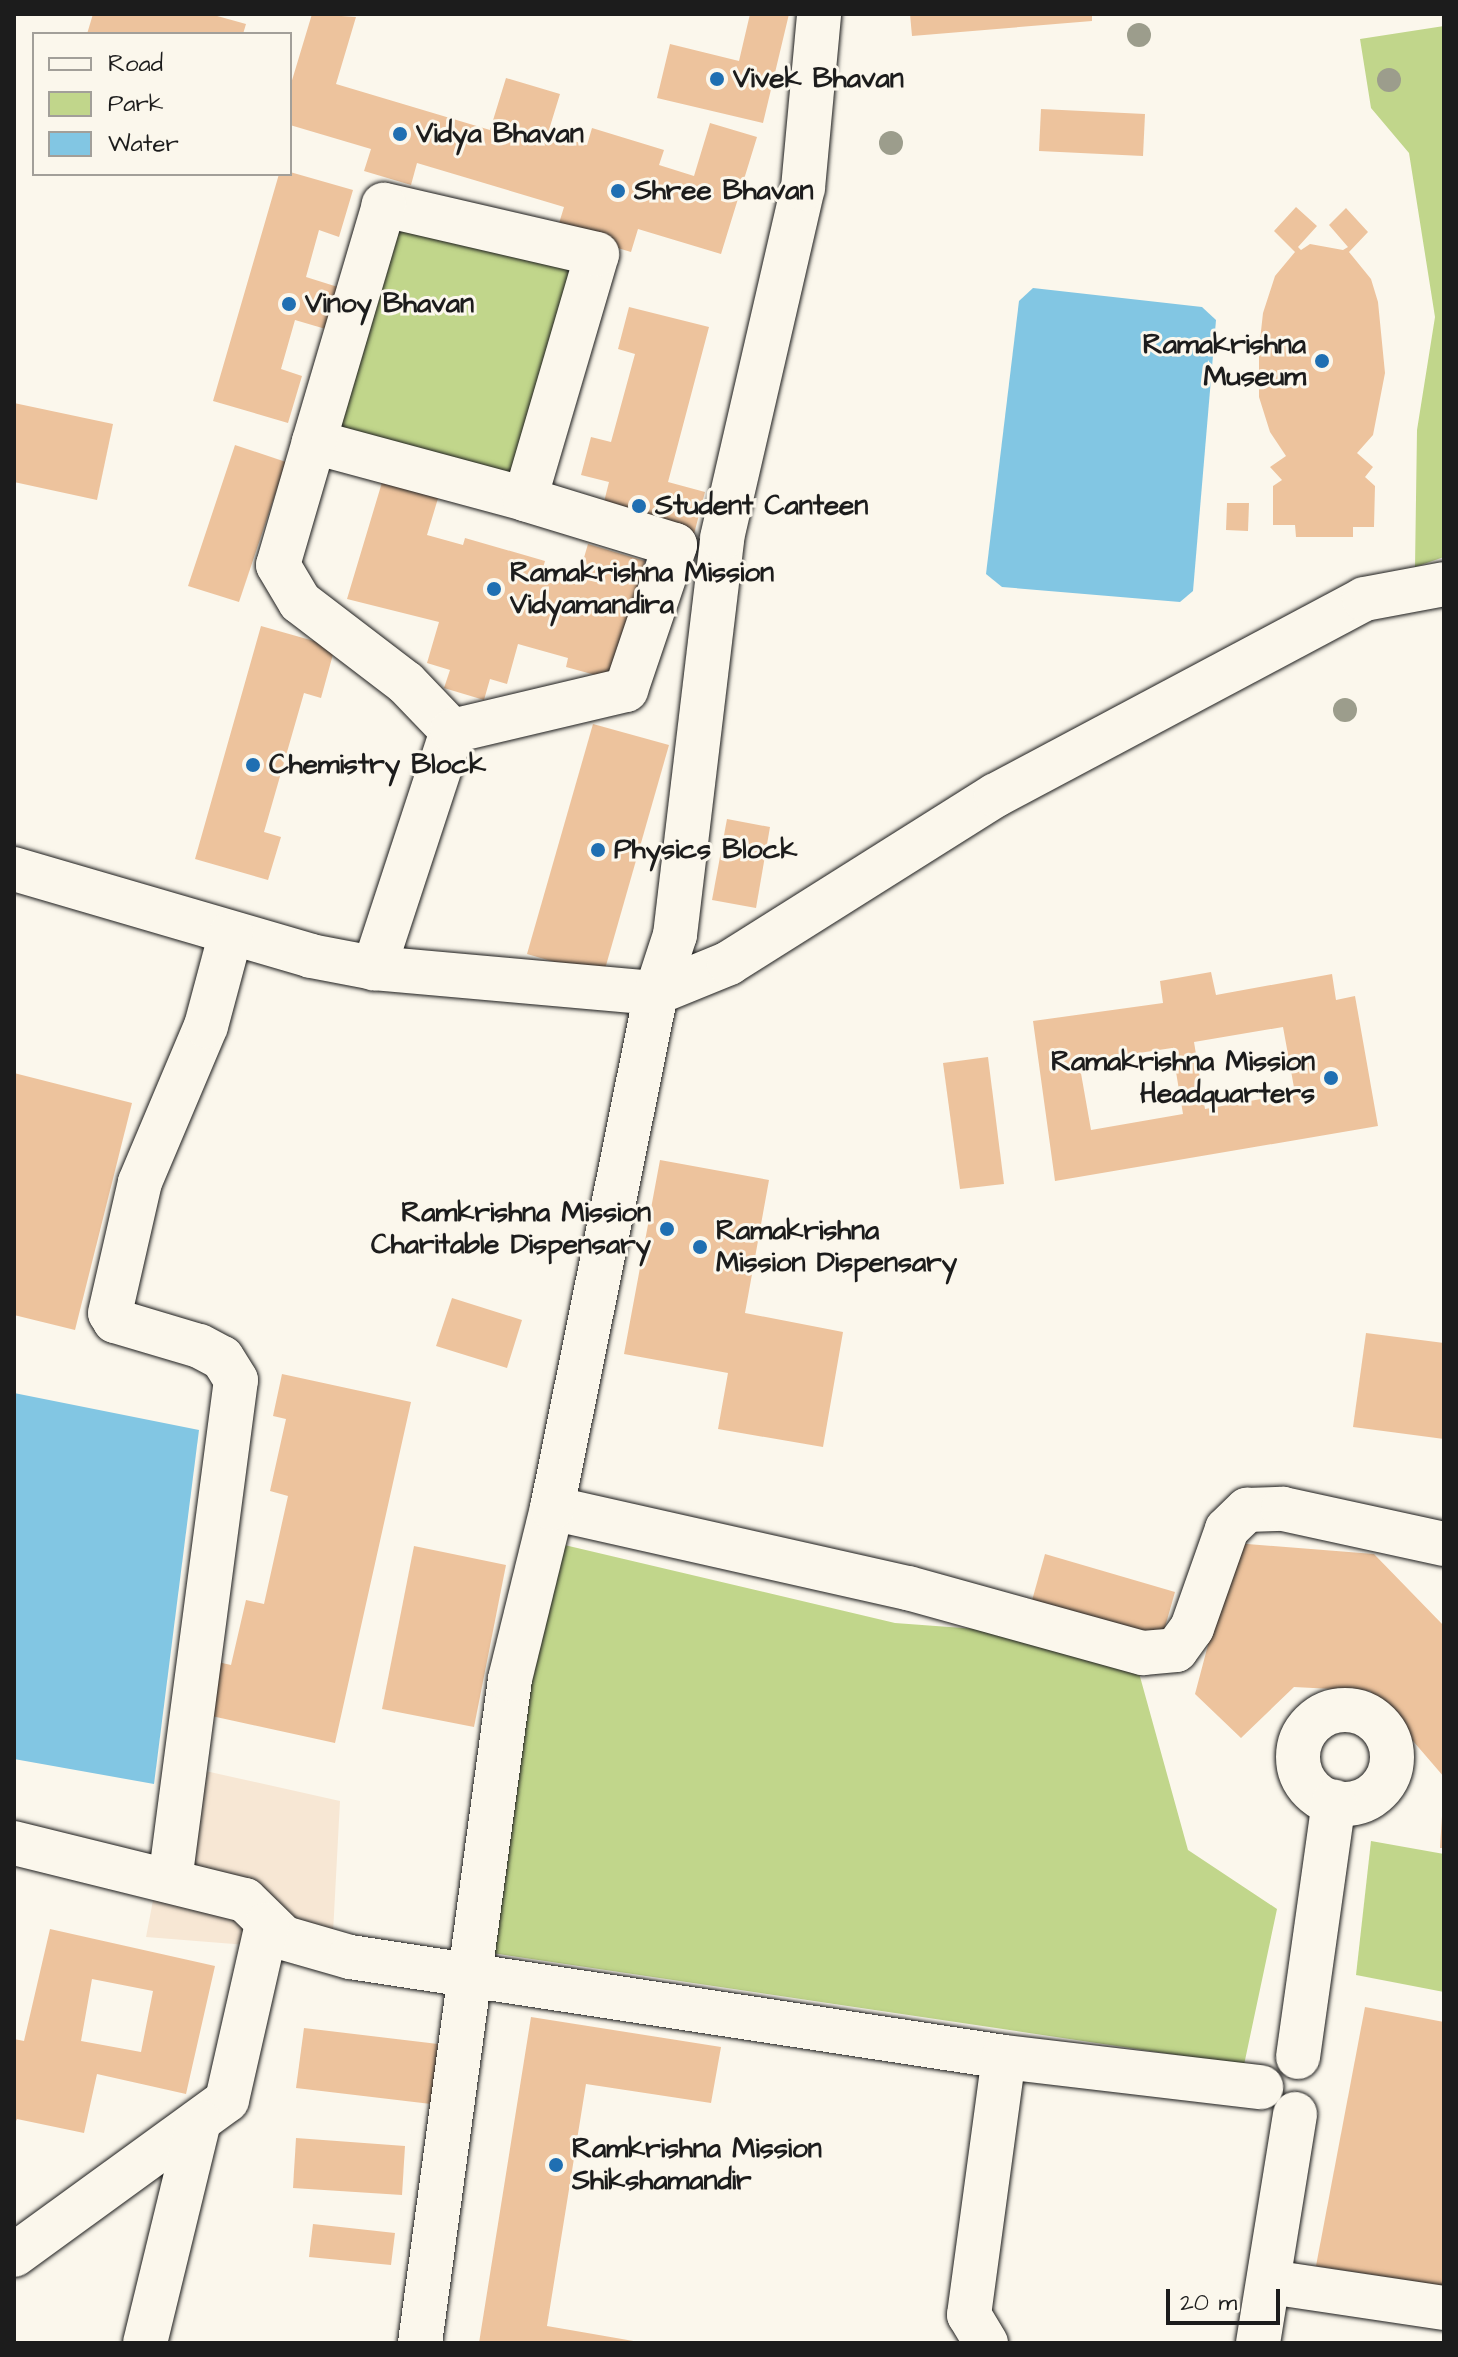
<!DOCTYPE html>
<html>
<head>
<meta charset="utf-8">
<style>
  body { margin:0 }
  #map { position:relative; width:1458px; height:2357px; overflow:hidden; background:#fbf7ec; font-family:"Architects Daughter",sans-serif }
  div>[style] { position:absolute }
  .built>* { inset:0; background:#f7e7d4 }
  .green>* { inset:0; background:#c1d68b }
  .water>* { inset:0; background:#82c6e3 }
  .building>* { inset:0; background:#edc39d }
  .roads { filter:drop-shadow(0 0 2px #1c1c1c) drop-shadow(0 0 2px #1c1c1c) }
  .minor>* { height:44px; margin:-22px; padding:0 22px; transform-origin:22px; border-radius:22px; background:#fbf7ec }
  .minor>.ring { margin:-22px; padding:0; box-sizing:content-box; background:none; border:44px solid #fbf7ec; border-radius:50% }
  .trees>* { width:24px; height:24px; margin:-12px; border-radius:50%; background:#9c9d8c }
  .dots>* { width:22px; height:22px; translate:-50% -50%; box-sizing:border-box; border:4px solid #fbf7ec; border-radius:50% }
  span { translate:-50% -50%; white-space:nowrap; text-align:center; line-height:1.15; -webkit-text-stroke:6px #fbf7ec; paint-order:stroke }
  .poi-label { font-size:28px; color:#1c1c1c; font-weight:700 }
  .left { translate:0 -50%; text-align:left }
  .right { translate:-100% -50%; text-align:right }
  .frame { position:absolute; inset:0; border:16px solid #1c1c1c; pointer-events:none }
  .legend { position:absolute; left:32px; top:32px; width:260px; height:144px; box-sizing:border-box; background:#fbf7ec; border:2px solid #a29f99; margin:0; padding:10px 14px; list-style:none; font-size:24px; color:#1c1c1c }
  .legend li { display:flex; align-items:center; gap:16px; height:40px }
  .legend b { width:40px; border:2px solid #a29f99 }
  .scale { position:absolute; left:1166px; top:2289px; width:114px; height:36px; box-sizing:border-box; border:4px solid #1c1c1c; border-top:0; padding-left:10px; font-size:24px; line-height:28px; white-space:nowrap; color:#1c1c1c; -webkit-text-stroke:6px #fbf7ec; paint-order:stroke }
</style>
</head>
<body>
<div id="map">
  <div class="built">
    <i style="clip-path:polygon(165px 1762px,340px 1801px,332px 1952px,146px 1937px,164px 1843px)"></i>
  </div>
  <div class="green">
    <i style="clip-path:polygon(1444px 26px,1444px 557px,1415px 567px,1417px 430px,1435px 317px,1409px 153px,1371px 108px,1360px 39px)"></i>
    <i style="clip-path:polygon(394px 227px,579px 265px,517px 483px,327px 433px)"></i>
    <i style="clip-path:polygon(556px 1543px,895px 1623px,1017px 1632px,1139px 1673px,1188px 1850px,1277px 1909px,1244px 2065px,492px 1953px,525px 1684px)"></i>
    <i style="clip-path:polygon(1371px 1841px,1444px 1854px,1444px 1992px,1356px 1975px)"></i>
  </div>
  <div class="water">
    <i style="clip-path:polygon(1033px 288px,1202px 307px,1216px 320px,1193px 591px,1180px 602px,1002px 587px,986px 574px,1019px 301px)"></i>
    <i style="clip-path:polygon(14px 1393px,199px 1430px,154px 1784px,14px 1759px)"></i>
  </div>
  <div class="building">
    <i style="clip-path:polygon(93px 14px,210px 14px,246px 24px,243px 34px,87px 34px)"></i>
    <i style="clip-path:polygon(312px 14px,356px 17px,336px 84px,490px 130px,506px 78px,560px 94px,548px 133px,587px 145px,592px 128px,664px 150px,659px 165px,694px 176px,710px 123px,757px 137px,721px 254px,638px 229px,631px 252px,557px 230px,564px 207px,417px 163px,411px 185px,364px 171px,371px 149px,290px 125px,290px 87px)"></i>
    <i style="clip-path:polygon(750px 14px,789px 14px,763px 123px,657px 98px,670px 44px,739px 61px)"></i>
    <i style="clip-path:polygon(910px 14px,1092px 14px,1092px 21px,912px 36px)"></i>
    <i style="clip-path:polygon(1041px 109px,1145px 114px,1143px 156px,1039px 151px)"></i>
    <i style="clip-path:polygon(290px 172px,353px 190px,339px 237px,319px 230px,306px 277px,341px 288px,329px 330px,295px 320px,281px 369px,302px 376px,288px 423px,213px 401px,279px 174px)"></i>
    <i style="clip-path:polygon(1296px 207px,1317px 226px,1298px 247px,1301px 250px,1310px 244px,1343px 250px,1348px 247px,1329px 225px,1346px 208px,1368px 232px,1349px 252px,1371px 279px,1378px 302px,1385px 373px,1373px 435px,1357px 453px,1373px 467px,1365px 477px,1375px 486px,1374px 527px,1353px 527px,1353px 537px,1296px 537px,1295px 525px,1273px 525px,1273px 486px,1282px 480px,1270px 467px,1286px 456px,1270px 432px,1259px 397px,1259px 349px,1263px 313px,1275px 276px,1295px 252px,1274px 231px)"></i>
    <i style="clip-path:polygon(629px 307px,709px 327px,668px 482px,705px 492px,694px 534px,602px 510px,609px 482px,581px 475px,591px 437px,611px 442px,635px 354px,618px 349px)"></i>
    <i style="clip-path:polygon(14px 403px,113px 424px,97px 500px,14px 482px)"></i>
    <i style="clip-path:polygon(235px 445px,286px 462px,239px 602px,188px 586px)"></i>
    <i style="clip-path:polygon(383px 479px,439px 495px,427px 535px,463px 545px,465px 538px,545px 561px,543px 568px,578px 578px,588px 544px,645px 561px,610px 679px,566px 667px,568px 658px,518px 644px,507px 684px,490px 679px,484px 700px,444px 688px,450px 670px,427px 663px,439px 622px,347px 599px)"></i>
    <i style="clip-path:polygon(1227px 503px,1249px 503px,1248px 531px,1226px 530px)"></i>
    <i style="clip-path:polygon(261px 626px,335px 647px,321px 698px,304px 693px,264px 832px,281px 837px,268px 880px,195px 859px)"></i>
    <i style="clip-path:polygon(593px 724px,669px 745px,603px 976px,527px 954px)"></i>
    <i style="clip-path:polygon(727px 819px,770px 827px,756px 908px,712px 900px)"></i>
    <i style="clip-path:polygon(evenodd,1211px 972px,1216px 995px,1332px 974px,1336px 1000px,1355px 996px,1378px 1126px,1055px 1181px,1033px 1021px,1163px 1003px,1160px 981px,1211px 972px,1283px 1027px,1295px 1093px,1205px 1109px,1194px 1042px,1283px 1027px,1211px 972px,1172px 1048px,1183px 1114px,1091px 1130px,1079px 1062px,1172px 1048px)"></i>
    <i style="clip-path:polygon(988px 1057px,1004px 1184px,960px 1189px,943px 1063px)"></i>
    <i style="clip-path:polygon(14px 1073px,132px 1103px,75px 1330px,14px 1315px)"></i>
    <i style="clip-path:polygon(660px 1160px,769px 1180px,745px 1313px,843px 1332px,823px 1447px,718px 1429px,728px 1373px,624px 1354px)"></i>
    <i style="clip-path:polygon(452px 1298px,522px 1320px,507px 1368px,436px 1346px)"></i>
    <i style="clip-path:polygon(1366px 1333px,1444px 1343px,1444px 1439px,1353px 1427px)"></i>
    <i style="clip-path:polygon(282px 1374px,411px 1402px,335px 1743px,207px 1715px,218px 1662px,231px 1665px,246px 1600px,264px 1604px,288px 1496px,270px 1491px,286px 1419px,273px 1416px)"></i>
    <i style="clip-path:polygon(1235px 1543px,1374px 1554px,1444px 1626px,1444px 1777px,1370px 1691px,1294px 1687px,1241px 1738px,1195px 1694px)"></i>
    <i style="clip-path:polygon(414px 1546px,506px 1565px,474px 1727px,382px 1709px)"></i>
    <i style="clip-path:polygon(1045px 1554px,1175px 1592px,1161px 1641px,1031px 1604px)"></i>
    <i style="clip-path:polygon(1442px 1816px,1444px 1816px,1444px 1848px,1440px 1848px)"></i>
    <i style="clip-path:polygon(evenodd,50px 1929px,215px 1966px,186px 2094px,97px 2074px,84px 2133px,17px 2119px,14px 2125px,14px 2039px,24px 2041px,50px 1929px,92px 1979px,153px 1991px,141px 2052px,81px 2041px,92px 1979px)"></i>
    <i style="clip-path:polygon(1365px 2007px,1444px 2022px,1444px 2286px,1316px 2266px)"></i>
    <i style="clip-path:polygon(531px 2017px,721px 2047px,711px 2103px,586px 2084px,547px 2326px,645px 2343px,479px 2343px)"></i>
    <i style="clip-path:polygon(304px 2028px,438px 2044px,431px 2104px,296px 2088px)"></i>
    <i style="clip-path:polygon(296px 2138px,405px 2146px,402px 2195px,293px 2188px)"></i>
    <i style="clip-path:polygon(313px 2224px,395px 2233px,391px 2265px,309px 2257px)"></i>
  </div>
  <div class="roads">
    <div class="minor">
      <i style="left:314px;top:442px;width:219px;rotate:15.1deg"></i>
      <i style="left:525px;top:499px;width:255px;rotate:-73.6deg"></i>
      <i style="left:597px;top:254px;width:219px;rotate:-167deg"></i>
      <i style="left:384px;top:205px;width:247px;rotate:106.5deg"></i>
      <i style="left:314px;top:442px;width:128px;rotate:106.3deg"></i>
      <i style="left:278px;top:565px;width:43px;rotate:59.3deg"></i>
      <i style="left:300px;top:602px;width:133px;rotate:37.4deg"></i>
      <i style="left:406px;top:683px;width:66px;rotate:46.2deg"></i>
      <i style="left:452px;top:731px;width:250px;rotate:108.2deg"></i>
      <i style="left:452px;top:731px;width:179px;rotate:-13.3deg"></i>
      <i style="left:626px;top:690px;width:153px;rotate:-71.3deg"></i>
      <i style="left:675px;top:545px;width:157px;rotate:-163deg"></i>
      <i style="left:14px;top:869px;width:309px;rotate:16.3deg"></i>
      <i style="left:311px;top:956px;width:64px;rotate:10.8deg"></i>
      <i style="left:374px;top:968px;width:283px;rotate:5.1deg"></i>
      <i style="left:656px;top:993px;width:79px;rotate:-22.3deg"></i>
      <i style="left:729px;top:963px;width:315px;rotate:-32.2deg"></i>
      <i style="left:996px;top:795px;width:417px;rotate:-28deg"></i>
      <i style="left:1364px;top:599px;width:81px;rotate:-10.6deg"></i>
      <i style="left:552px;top:1508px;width:365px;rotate:12.7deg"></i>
      <i style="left:908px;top:1588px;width:244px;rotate:15.5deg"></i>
      <i style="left:1143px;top:1653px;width:33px;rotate:-5deg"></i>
      <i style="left:1176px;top:1650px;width:27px;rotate:-54deg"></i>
      <i style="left:1192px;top:1628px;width:105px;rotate:-70.5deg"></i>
      <i style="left:1227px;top:1529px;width:28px;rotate:-44deg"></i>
      <i style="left:1247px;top:1510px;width:36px;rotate:-2deg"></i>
      <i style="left:1283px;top:1509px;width:165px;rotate:12.3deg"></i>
      <i class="ring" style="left:1298px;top:1710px;width:50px;height:50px"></i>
      <i style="left:14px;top:1843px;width:238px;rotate:13.9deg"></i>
      <i style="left:245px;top:1900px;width:54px;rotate:44.3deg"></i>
      <i style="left:284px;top:1938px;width:69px;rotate:16.1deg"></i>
      <i style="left:350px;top:1957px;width:662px;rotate:8.69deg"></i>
      <i style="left:1004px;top:2057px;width:259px;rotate:6.7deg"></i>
      <i style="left:170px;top:1881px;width:505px;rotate:-82.5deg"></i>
      <i style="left:236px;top:1380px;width:26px;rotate:-122deg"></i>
      <i style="left:222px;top:1358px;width:26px;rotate:-152deg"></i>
      <i style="left:199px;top:1346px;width:88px;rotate:-163.4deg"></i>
      <i style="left:115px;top:1321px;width:9px;rotate:-122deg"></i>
      <i style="left:110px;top:1313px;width:134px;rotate:-77.1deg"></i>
      <i style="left:140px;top:1182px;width:169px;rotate:-67.1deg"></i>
      <i style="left:206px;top:1026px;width:96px;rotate:-75deg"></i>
      <i style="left:1298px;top:2057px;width:258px;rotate:-82deg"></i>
      <i style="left:14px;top:2255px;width:263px;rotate:-36deg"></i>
      <i style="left:227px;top:2100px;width:180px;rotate:-77.2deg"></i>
      <i style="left:1270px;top:2282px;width:176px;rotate:8.5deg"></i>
      <i style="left:145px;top:2343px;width:228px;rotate:-76.3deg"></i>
      <i style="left:420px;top:2343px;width:670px;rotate:-82.28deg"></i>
      <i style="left:510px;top:1679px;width:176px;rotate:-76.2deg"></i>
      <i style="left:552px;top:1508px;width:525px;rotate:-78.58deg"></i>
      <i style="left:656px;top:993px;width:61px;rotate:-71.9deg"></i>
      <i style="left:675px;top:935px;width:400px;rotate:-83.2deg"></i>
      <i style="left:722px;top:538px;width:359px;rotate:-77deg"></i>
      <i style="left:803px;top:188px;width:175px;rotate:-84.7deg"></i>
      <i style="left:986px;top:2343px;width:33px;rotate:-121deg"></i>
      <i style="left:969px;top:2315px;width:260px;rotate:-82.3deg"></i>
      <i style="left:1258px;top:2343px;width:232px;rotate:-80.8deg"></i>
    </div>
  </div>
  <div class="trees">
    <i style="left:1139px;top:35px"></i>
    <i style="left:1389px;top:80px"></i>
    <i style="left:891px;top:143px"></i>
    <i style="left:1345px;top:710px"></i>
  </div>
  <div class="dots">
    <i style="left:717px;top:79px;background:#1f6fb2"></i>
    <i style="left:400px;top:134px;background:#1f6fb2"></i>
    <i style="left:618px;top:191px;background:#1f6fb2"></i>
    <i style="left:289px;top:304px;background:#1f6fb2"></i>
    <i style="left:1322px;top:361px;background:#1f6fb2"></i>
    <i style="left:639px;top:506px;background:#1f6fb2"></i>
    <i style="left:494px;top:589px;background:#1f6fb2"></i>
    <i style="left:253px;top:765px;background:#1f6fb2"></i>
    <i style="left:598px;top:850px;background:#1f6fb2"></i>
    <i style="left:1331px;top:1078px;background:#1f6fb2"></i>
    <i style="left:667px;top:1229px;background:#1f6fb2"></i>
    <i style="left:700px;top:1247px;background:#1f6fb2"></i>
    <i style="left:556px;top:2165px;background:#1f6fb2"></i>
  </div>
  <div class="poi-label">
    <span class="left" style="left:733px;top:79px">Vivek Bhavan</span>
    <span class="left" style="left:416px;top:134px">Vidya Bhavan</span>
    <span class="left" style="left:634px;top:191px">Shree Bhavan</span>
    <span class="left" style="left:305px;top:304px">Vinoy Bhavan</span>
    <span class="right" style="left:1306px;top:361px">Ramakrishna<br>Museum</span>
    <span class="left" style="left:655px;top:506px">Student Canteen</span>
    <span class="left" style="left:510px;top:589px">Ramakrishna Mission<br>Vidyamandira</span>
    <span class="left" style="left:269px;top:765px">Chemistry Block</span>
    <span class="left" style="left:614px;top:850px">Physics Block</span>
    <span class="right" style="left:1315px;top:1078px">Ramakrishna Mission<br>Headquarters</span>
    <span class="right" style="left:651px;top:1229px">Ramkrishna Mission<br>Charitable Dispensary</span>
    <span class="left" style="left:716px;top:1247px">Ramakrishna<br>Mission Dispensary</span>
    <span class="left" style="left:572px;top:2165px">Ramkrishna Mission<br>Shikshamandir</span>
  </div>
  <div class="frame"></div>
  <ul class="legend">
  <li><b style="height:10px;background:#fbf7ec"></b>Road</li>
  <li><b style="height:22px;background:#c1d68b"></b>Park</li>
  <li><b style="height:22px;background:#82c6e3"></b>Water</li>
  </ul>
  <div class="scale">20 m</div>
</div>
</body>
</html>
